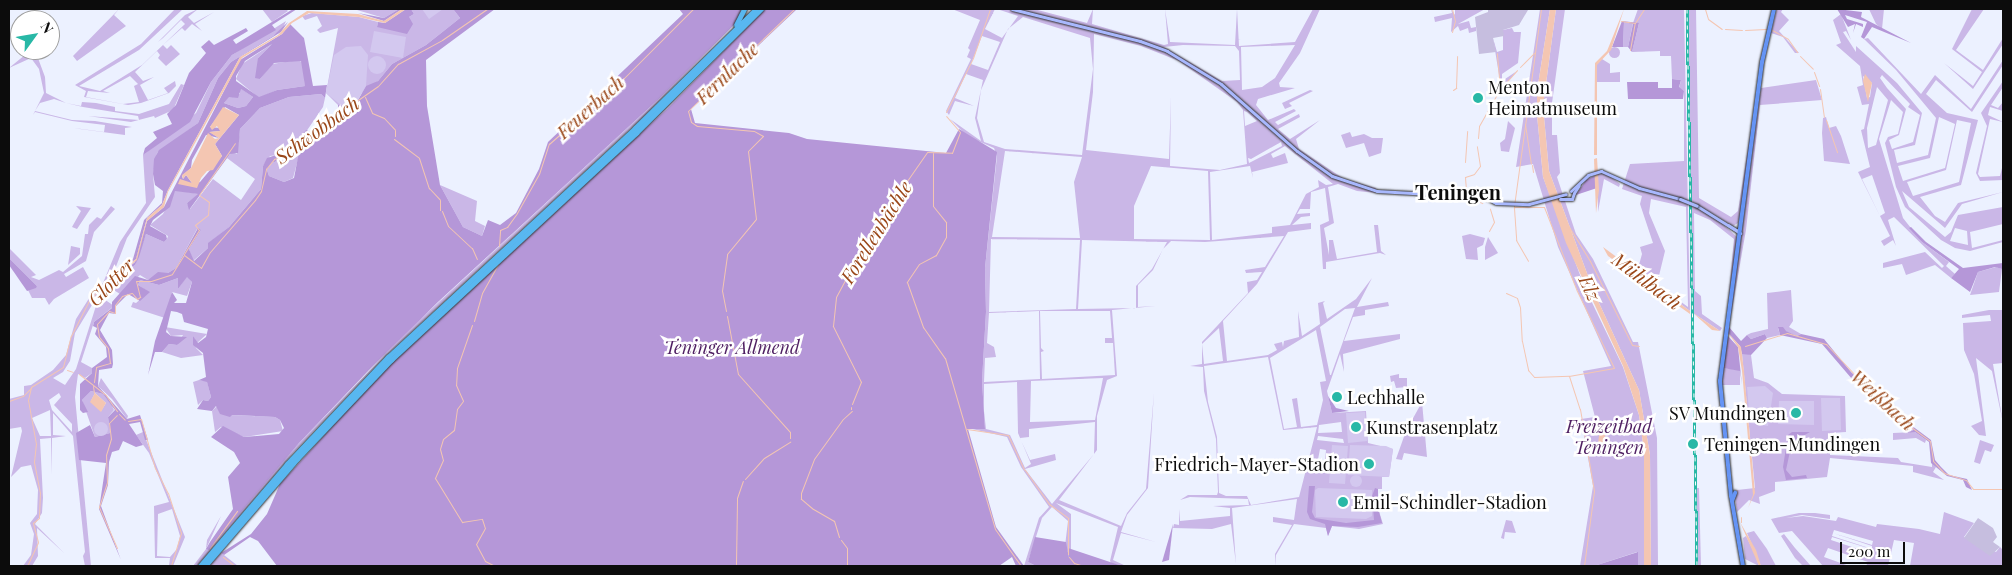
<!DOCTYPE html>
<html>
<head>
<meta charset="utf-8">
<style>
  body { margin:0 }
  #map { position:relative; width:2012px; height:575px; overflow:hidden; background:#ecf1ff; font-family:"Playfair Display",serif }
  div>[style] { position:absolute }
  .green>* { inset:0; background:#cab7e7 }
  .round { border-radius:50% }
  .forest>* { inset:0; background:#b597d8 }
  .cemetery>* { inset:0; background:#c6bedf }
  .pitch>* { inset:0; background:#d3c8ef }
  .water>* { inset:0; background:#f4c6b2 }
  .stream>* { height:1px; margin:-0.5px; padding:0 0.5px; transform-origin:0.5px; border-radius:0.5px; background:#f4c6b2 }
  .roads { filter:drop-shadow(0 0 1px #2e2e2e) drop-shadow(0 0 1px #2e2e2e) }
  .secondary>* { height:3px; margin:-1.5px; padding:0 1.5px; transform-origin:1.5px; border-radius:1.5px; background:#a8b8fd }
  .primary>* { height:4px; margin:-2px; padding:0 2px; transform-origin:2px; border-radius:2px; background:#6594f5 }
  .highway>* { height:4.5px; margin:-2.25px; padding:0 2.25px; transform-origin:2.25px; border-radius:2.25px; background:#58b7f0 }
  .rail>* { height:3px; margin-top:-1.5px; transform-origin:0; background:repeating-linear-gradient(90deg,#fff 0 4px,#28b8a6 0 8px); box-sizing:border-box; border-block:1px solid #28b8a6 }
  .bridges { filter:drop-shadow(0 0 1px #2e2e2e) drop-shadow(0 0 1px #2e2e2e) }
  .secondary-bridge>* { height:3px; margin:-1.5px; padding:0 1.5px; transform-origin:1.5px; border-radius:1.5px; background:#a8b8fd }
  .dots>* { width:14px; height:14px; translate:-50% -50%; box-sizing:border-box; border:2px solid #fff; border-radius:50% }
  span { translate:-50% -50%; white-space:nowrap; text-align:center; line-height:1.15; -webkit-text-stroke:5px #fff; paint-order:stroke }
  .poi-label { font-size:18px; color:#0c0c0c }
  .left { translate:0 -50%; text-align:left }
  .right { translate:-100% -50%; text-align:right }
  .park-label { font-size:18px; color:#4f1f62; font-style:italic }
  .water-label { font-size:19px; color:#9a4719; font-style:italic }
  .quarter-label { font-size:20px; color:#0c0c0c; font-weight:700 }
  .frame { position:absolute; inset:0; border:10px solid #0c0c0c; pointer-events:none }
  .north { position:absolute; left:10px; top:10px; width:50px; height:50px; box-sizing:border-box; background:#fff; border:1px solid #9e9e9e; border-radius:50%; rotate:58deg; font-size:14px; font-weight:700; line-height:20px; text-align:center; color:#0c0c0c }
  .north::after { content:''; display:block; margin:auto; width:18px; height:22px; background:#28b8a6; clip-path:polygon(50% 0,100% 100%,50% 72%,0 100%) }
  .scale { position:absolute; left:1840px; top:542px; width:65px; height:22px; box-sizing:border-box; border:2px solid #0c0c0c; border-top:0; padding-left:6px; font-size:15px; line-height:18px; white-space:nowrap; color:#0c0c0c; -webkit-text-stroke:4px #fff; paint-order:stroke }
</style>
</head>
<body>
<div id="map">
  <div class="green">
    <i style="clip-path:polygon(119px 9px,114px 15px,126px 26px,77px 61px,73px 56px)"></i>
    <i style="clip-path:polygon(evenodd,175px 9px,183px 9px,139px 50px,79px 86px,100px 91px,142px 65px,185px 24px,181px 20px,163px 38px,158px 42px,185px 15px,198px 9px,188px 17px,194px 23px,214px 12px,195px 24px,202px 31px,192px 24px,171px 45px,180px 54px,166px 66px,158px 58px,160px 55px,157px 51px,135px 72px,143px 81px,154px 77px,140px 85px,148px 100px,168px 93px,164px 88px,175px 81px,176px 86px,169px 93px,141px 103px,128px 105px,84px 97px,86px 91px,75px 85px,141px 44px,175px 9px,182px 28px,185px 31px,167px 49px,163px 45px,182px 28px,175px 9px,130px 76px,138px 84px,134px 86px,139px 102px,123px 104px,86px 97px,88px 91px,110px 93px,103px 91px,130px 76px)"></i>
    <i style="clip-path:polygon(262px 9px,286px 9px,288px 11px,272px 22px)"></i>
    <i style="clip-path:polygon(399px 9px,384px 18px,357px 10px,364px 9px)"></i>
    <i style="clip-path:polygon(411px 9px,453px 9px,460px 18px,426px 45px,392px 64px,378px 81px,343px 107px,338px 105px,326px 93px,338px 28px,320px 33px,317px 30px,322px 26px,317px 16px,305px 20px,302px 16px,312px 13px,359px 17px,378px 22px,377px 27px,409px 17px,414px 14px)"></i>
    <i style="clip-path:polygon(evenodd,952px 9px,995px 9px,985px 29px,1002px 38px,1018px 16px,997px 9px,1034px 9px,1087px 23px,1093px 9px,1092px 24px,1164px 45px,1168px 44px,1165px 9px,1170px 42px,1235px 45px,1237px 9px,1239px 46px,1295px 42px,1313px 9px,1320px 9px,1300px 53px,1279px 83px,1280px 87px,1295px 88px,1258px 99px,1256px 105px,1268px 120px,1294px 109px,1296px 111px,1275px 122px,1278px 125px,1299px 114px,1300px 117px,1278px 129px,1290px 139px,1320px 120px,1296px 139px,1299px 149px,1344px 179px,1376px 188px,1377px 193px,1357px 191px,1338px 184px,1328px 187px,1334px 223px,1324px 228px,1329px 255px,1329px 240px,1333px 240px,1337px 259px,1377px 252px,1374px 225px,1378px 225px,1381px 251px,1386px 255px,1380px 253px,1326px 262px,1326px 269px,1323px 269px,1320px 225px,1329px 221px,1325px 188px,1311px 192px,1310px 209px,1300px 209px,1297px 214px,1310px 213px,1310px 216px,1301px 217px,1292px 225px,1311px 223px,1311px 229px,1288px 232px,1257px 284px,1223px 321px,1227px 361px,1268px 355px,1277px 350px,1274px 344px,1282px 342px,1283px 347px,1284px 341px,1299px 337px,1298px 311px,1302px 336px,1320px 324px,1318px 303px,1325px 301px,1323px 303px,1327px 319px,1356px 299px,1372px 278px,1357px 307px,1388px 302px,1389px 306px,1365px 310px,1365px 315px,1353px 317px,1344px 341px,1400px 334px,1400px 339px,1343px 354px,1344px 372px,1340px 354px,1327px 391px,1332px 413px,1366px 411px,1368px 443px,1393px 449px,1389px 477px,1382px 477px,1382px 489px,1378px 489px,1378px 508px,1383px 524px,1359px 529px,1332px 526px,1328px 536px,1326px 528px,1294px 524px,1276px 555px,1276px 566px,1275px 554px,1292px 525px,1273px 522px,1273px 517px,1294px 520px,1297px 499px,1232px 508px,1236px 564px,1231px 524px,1212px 529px,1173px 528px,1174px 524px,1179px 525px,1179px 509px,1180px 521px,1230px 516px,1230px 508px,1213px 506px,1249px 505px,1248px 499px,1190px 497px,1180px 500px,1188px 495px,1217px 495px,1218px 492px,1216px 439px,1204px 391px,1203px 367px,1190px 366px,1202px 364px,1202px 342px,1248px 293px,1247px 282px,1257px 280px,1262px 272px,1246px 273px,1245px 270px,1265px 267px,1284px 236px,1205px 242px,1171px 241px,1163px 249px,1153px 270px,1138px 285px,1138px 307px,1156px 306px,1112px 310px,1117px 376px,1107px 380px,1097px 416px,1097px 450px,1059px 500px,1121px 526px,1127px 513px,1146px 489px,1154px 392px,1148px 488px,1127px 515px,1121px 532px,1156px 542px,1121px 533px,1113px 560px,1126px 566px,1112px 564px,1110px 561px,1118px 527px,1056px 503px,1071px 514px,1071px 558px,1065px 546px,1068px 521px,1052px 507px,1042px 518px,1028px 562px,1036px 566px,1024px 566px,1039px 518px,1049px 507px,1021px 467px,1007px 437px,968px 428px,985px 429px,982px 381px,986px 312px,985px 268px,997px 156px,994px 148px,967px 136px,950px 119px,981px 141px,975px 118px,983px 80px,966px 74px,955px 98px,974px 106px,955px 101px,949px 115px,946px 111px,971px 59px,967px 57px,970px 50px,968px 48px,980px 20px,952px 9px,1023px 17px,1090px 38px,1093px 69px,1082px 155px,1005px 149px,984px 142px,977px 118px,981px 90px,1008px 29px,1023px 17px,952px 9px,1094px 34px,1141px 46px,1179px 61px,1237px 102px,1243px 110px,1247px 164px,1220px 170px,1170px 166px,1171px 96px,1169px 159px,1086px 150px,1093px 92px,1094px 34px,952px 9px,982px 36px,1000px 42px,988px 70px,971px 64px,982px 36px,952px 9px,1183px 45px,1235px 46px,1239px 51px,1240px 80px,1222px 81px,1164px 47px,1183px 45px,952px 9px,1295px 45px,1275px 78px,1262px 87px,1242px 90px,1241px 47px,1295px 45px,952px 9px,1244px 111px,1247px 112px,1257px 121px,1245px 126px,1244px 111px,952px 9px,1281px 142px,1282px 146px,1249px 163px,1248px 158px,1251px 159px,1281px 142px,952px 9px,1285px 146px,1333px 184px,1326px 185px,1318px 180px,1319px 187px,1306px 194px,1290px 225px,1272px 227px,1272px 233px,1212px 240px,1210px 172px,1250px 166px,1253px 178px,1252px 172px,1288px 163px,1285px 153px,1273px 158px,1271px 154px,1285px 146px,952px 9px,1005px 151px,1082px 157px,1074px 182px,1080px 238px,992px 237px,1005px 151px,952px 9px,1151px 166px,1208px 171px,1210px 240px,1134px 239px,1134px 206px,1151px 166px,952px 9px,991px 239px,1080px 240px,1076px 309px,989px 312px,991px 239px,952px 9px,1082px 240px,1167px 242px,1152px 269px,1136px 286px,1136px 308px,1078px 309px,1082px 240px,952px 9px,1355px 308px,1331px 375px,1330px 375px,1320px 327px,1345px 309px,1355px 308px,952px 9px,1039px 311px,1040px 379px,984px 382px,985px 358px,996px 357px,994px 347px,987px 343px,989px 313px,1039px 311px,952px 9px,1040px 311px,1110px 311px,1112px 338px,1105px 338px,1105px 343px,1113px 343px,1115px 375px,1042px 379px,1041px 352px,1044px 351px,1041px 348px,1040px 311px,952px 9px,1219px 328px,1223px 361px,1204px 364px,1202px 344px,1219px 328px,952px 9px,1316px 330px,1326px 381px,1320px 382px,1323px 400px,1317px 425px,1301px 427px,1297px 398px,1292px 399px,1297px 427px,1284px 429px,1270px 358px,1316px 330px,952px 9px,1268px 357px,1283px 430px,1317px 427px,1299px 497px,1251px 505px,1247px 496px,1226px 496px,1219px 493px,1217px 437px,1208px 402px,1204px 366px,1268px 357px,952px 9px,1103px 378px,1095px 420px,1030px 422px,1031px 381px,1103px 378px,952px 9px,1017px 382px,1018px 433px,1031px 464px,1025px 468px,1010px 435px,986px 429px,984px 411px,984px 384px,1017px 382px,952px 9px,1095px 422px,1094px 454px,1052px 504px,1025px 469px,1056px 460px,1055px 454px,1030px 460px,1020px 438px,1029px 437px,1029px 429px,1095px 422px,952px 9px,1341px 422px,1342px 432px,1318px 433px,1319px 425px,1341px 422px,952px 9px,1318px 436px,1343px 439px,1344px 443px,1317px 440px,1318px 436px,952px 9px,1320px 449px,1326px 450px,1324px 473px,1309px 473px,1314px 453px,1313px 469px,1316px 470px,1320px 449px)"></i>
    <i style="clip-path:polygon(1451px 9px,1455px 15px,1455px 9px,1485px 9px,1458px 24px,1469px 21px,1471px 28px,1476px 27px,1476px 31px,1469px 33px,1468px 28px,1460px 31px,1458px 26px,1451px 32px,1452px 18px,1435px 22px,1434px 17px,1452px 13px)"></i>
    <i style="clip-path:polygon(1540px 9px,1550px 9px,1537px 91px,1537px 115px,1543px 177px,1585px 288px,1623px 367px,1639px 415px,1644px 451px,1644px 566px,1638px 566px,1637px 552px,1594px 566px,1580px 566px,1593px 486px,1581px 419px,1595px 417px,1583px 371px,1611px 366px,1558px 247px,1533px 164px,1516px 167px)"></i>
    <i style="clip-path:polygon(1556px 9px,1565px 9px,1552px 103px,1552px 135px,1557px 135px,1560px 173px,1557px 177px,1576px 234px,1593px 259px,1633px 342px,1638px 342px,1657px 438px,1658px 566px,1651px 566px,1650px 455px,1639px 390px,1594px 292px,1549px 171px,1543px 106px)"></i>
    <i style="clip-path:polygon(evenodd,1638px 9px,1684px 9px,1690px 311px,1637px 272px,1642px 254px,1640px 247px,1653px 243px,1640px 204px,1642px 196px,1622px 189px,1630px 164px,1684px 161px,1684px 91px,1679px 88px,1681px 80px,1672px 79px,1671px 56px,1660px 56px,1660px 51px,1632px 52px,1639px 23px,1633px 23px,1628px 47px,1623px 47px,1624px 22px,1633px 23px,1638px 9px,1651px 199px,1686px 207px,1688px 307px,1657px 284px,1665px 251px,1649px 213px,1651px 199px)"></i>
    <i style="clip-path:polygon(1688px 9px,1696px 9px,1699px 198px,1731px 217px,1738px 211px,1758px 85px,1742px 207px,1738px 223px,1733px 226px,1691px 201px)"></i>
    <i style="clip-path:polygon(1777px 9px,1783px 9px,1781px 12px,1789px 20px,1779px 31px,1799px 53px,1795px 53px,1783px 37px,1771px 33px)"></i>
    <i style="clip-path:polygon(1869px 9px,1884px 9px,1882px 29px,1876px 24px)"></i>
    <i style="clip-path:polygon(1972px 9px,1984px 9px,1956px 50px,1983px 70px,2003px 38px,2003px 44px,1973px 89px,1944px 63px,1973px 86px,1982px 72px,1952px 49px)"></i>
    <i style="clip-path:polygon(evenodd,1841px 14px,1851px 40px,1846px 31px,1843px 32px,1856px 52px,1856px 46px,1897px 83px,1922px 113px,1915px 145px,1894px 150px,1897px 163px,1928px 155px,1936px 118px,1896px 70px,1864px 39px,1868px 38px,1921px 94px,1935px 75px,1971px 109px,2003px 60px,2003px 65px,1972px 112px,1936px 80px,1926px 94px,1947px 113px,1978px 120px,1961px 185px,1920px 197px,1935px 216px,1945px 222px,1958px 203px,2003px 192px,1962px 204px,1945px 228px,1902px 191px,1909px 207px,1945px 237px,1951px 232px,1958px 215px,2003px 207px,2003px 224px,1970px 232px,1972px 248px,2003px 240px,2003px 242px,1970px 251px,1955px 248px,1941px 240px,1905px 207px,1896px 187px,1885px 143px,1888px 137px,1898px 134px,1903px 112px,1891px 100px,1879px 139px,1903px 218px,1922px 242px,1949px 262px,1946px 266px,1955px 274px,1951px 278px,1935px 265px,1906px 275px,1902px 264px,1883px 268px,1883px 263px,1925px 252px,1942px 268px,1944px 266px,1894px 217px,1888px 220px,1896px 246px,1893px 240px,1884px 246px,1881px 241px,1890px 236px,1858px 172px,1870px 167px,1861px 130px,1864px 129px,1869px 104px,1862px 105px,1857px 87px,1863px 85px,1860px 66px,1836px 45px,1841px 43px,1833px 20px,1841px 14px,1882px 75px,1910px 104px,1908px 107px,1920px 115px,1913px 142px,1892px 149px,1889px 140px,1899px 135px,1906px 109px,1887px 88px,1880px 78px,1882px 75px,1841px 14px,1863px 76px,1872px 83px,1870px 97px,1867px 98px,1863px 76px,1841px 14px,1877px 87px,1888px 100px,1876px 145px,1868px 148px,1867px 128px,1877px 87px,1841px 14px,1939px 117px,1955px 124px,1945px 168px,1903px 181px,1898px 166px,1930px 158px,1939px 117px,1841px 14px,1957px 120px,1971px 123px,1959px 182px,1913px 196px,1907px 182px,1946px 170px,1957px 120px,1841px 14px,1872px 175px,1885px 213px,1880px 216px,1862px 179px,1872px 175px,1841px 14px,1955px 228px,1967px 231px,1968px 245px,1950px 241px,1955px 228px)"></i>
    <i style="clip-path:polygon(evenodd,286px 21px,283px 28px,273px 36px,231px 62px,218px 78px,198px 123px,157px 153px,153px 174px,155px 197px,127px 238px,112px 277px,101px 288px,135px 265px,146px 234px,164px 242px,167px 239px,168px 236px,150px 225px,163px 214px,175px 190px,199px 194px,187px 203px,190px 209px,213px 179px,241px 200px,255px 179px,227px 158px,232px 152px,237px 154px,240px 129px,260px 108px,289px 97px,321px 94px,325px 98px,323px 107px,297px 145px,283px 154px,270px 156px,263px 166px,261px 189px,229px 227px,209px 243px,208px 248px,193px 261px,189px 249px,201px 230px,197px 229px,176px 268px,168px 273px,148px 280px,140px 275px,120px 294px,109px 287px,104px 299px,114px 306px,94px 322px,81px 362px,92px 368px,92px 373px,85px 378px,78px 374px,75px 397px,91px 566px,85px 566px,83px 556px,85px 552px,73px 436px,53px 413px,53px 435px,66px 436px,52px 438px,51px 475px,51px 438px,40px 439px,43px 498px,42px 513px,35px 524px,64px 553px,37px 528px,38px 556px,32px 566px,23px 566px,31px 555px,34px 534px,30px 523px,37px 514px,38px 490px,31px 465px,21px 467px,11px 477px,22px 431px,21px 427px,9px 429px,9px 399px,24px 395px,24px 386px,31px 385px,53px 370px,66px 355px,76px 319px,93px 292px,103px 283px,120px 242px,146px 203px,143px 155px,196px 113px,211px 82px,232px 55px,286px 21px,101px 290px,76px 369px,65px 385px,53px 378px,63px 372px,70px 361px,75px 333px,101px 290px,286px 21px,59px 393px,61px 397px,54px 405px,72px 424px,72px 432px,52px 410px,49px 400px,59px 393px,286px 21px,50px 410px,51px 436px,40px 436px,32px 418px,50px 410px)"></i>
    <i style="clip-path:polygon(734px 25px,643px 117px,383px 358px,292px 454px,197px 566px,193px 566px,206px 549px,207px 540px,221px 516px,206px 549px,299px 443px,415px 324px,662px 96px)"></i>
    <i style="clip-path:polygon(1512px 28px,1514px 32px,1521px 32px,1518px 63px,1502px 74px,1502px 81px,1517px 71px,1501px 90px,1496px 86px,1500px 81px,1493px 38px,1497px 52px,1503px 50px,1503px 30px)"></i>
    <i style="clip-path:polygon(272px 44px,258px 58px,260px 79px,272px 64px,298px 60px,304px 63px,305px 86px,277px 90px,259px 98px,236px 79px,242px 64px)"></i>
    <i class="round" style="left:1608.5px;top:46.5px;width:11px;height:11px"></i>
    <i style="clip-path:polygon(31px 50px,35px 50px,45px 77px,46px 93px,66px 103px,81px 106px,82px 102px,96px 103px,115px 107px,115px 111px,139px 114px,169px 104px,181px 84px,184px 85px,173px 110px,155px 118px,154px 116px,131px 122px,88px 116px,46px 105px,88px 116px,139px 120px,138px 116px,83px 107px,66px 103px,54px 99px,40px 103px,35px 111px,72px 120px,95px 121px,132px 127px,125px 128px,125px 135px,140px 137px,80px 129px,74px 128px,104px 132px,105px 125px,72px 121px,35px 112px,33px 115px,44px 93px,39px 69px,31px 58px,9px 68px)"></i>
    <i style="clip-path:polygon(1602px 59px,1610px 64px,1610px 73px,1620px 72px,1620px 82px,1595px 82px,1597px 64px)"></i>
    <i style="clip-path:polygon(1816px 80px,1822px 100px,1760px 105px,1746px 230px,1729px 327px,1761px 88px)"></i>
    <i style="clip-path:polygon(2003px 81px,2003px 87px,1991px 105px,1998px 108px,2003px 102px,2003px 111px,1990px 107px,1988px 115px,2003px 122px,1990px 119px,1978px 174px,1980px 177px,2000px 176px,2003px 164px,2003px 180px,1980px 181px,1976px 173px,1987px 126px,1981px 113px)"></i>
    <i style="clip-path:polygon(240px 88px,253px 97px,246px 106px,238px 108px,224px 103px,229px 96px,240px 94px)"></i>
    <i style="clip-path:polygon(685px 90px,657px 118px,568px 201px,567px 199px)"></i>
    <i style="clip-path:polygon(1310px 90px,1313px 91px,1289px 103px,1292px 106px,1285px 109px,1282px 103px)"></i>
    <i style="clip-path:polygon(1826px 117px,1829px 128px,1836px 126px,1841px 136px,1850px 164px,1824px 161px,1822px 133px,1823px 118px)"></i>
    <i style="clip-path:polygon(1508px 121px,1515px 128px,1509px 152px,1501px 151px,1500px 143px,1505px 139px)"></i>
    <i style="clip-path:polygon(1350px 132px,1352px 137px,1364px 134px,1372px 138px,1383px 138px,1381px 153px,1369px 157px,1364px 143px,1346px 148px,1341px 135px)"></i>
    <i style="clip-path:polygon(300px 152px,293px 178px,284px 182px,269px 176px,267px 170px,272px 163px)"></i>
    <i style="clip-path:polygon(1598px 174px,1607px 174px,1620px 184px,1619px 187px,1604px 179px,1598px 212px)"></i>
    <i style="clip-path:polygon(440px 185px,477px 201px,475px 221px,485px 226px,482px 236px,463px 227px)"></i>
    <i style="clip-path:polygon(1691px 205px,1718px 220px,1737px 237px,1728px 304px,1734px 239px,1710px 220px,1694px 213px,1695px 291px,1701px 296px,1702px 314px,1722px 328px,1720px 331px,1693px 313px)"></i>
    <i style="clip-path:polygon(76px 206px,91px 208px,77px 229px,72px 227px,81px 211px)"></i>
    <i style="clip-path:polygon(111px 206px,115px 209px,94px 232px,86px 261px,64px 274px,66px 277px,83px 267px,89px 278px,54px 299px,49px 305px,45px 298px,32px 298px,28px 290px,37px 286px,9px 258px,9px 248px,36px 275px,31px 277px,39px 280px,59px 270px,63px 272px,82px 256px,85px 234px,88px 234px,89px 225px,97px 217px,101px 219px)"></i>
    <i style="clip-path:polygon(1470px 234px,1485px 238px,1483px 245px,1477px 248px,1478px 260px,1466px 259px,1462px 236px)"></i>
    <i style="clip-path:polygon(1488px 237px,1498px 253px,1485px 260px,1485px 247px)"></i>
    <i style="clip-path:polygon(71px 246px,80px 248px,80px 254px,68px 265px)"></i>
    <i style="clip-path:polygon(1996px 267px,2002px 269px,1999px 292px,1970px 295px,1978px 272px)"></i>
    <i style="clip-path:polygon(187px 276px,192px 282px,187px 296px,172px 292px,165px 318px,131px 307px,133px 302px,136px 303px,149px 292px,138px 285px,140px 280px,159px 285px,178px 278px,178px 289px)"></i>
    <i style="clip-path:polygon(1791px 290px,1793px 321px,1789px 327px,1801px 334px,1797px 336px,1778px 328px,1780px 335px,1767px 338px,1765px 334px,1751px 339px,1747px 335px,1751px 333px,1768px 329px,1767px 293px)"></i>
    <i style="clip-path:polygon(1989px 310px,2003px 310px,2003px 363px,1993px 364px,2003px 423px,1992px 371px,1976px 358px,1986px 436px,1979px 435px,1971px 426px,1982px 421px,1974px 374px,1964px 350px,1963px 323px,1991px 321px,1990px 315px,1962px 318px,1962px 315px)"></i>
    <i style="clip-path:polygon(165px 327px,207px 334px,197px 343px,193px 336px,196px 348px,203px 355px,181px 358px,162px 352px,169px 344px,177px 345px,183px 335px,171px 336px)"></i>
    <i style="clip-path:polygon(1746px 353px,1751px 355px,1754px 378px,1768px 383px,1782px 394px,1845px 396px,1846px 432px,1830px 433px,1830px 455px,1898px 458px,1901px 462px,1932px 467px,1932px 462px,1936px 467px,1933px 472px,1944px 480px,1913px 472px,1913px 466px,1830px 458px,1827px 477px,1775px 482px,1775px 491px,1759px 497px,1760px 504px,1749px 500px,1737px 512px,1735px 497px,1737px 490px,1755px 488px,1742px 354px)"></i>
    <i style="clip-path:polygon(1723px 368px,1740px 370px,1740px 385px,1722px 385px)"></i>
    <i style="clip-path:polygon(1399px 374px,1399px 378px,1407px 378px,1407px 387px,1396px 388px,1394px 381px,1391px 382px,1390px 376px)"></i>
    <i style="clip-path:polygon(101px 378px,128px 416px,127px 419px,112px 399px,98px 386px)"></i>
    <i style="clip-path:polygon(199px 380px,207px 381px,211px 397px,208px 401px,203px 400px,198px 405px,193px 382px)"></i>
    <i style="clip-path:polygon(evenodd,91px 391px,103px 394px,115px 409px,112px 406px,114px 410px,108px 417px,110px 433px,95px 437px,82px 400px,91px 391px,95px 393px,106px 403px,101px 411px,91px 401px,95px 393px)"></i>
    <i style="clip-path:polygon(1422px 402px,1427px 457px,1404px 453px,1402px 460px,1396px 459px,1406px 431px)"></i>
    <i style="clip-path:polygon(217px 406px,231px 415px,275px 417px,280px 420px,283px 431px,244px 437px,221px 427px,215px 432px,212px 411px)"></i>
    <i style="clip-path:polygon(evenodd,143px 432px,185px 537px,173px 566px,169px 566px,170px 558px,155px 558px,154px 506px,169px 502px,149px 453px,136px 435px,143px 432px,172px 509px,180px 536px,177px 549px,170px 557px,157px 556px,158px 514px,172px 509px)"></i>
    <i style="clip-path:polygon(1915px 432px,1926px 440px,1925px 443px,1916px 438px,1893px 440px,1893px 433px)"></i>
    <i style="clip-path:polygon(1980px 440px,1994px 445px,1991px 452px,1985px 450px,1980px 464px,1974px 462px)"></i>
    <i style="clip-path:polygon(1696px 488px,1699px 488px,1701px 566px,1698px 566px)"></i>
    <i style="clip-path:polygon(evenodd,1944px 512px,1974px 523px,1964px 537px,1996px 552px,2000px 547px,2003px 550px,2003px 566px,1910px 566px,1914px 543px,1894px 540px,1888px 566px,1866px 566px,1868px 562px,1828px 548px,1824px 557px,1849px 566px,1823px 566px,1792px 531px,1779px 533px,1771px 519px,1799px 513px,1815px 513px,1830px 515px,1830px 519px,1802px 515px,1786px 518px,1803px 516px,1836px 521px,1838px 517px,1876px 527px,1877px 524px,1919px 529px,1940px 534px,1944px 512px,1834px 530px,1873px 541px,1872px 545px,1833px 533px,1834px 530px,1944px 512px,1833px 533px,1872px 546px,1872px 549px,1832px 536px,1833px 533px,1944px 512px,1832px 537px,1871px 549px,1870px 553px,1831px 540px,1832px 537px)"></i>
    <i style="clip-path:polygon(1506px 520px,1512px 521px,1516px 533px,1505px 532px,1504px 539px,1501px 538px)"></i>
    <i style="clip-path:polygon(1754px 531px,1767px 549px,1776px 566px,1761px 566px,1747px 533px)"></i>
    <i style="clip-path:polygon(1784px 534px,1795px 548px,1811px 566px,1803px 566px,1795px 558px,1781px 536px)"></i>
    <i style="clip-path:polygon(1746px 536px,1755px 554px,1759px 566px,1745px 559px,1743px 538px)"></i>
    <i style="clip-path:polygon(221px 553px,224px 555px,238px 566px,209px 566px)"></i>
  </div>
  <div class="forest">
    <i style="clip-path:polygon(293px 9px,297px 9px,272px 25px,276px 30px,232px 55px,211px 82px,190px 122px,143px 155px,145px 148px,157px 138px,153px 132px,172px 124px,167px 114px,176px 105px,189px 73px,206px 53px,201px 47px,209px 40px,214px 45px,246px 28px,248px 31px,233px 40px,236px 44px)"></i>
    <i style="clip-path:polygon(399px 9px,402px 9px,384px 21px,358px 13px,384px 18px)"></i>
    <i style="clip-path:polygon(406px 9px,411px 9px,414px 14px,409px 17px,413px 24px,407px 34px,377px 27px,378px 22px,385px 23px)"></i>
    <i style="clip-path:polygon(evenodd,453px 9px,495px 9px,426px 60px,427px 106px,440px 185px,463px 227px,482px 236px,488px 220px,500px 225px,516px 213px,539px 169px,548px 142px,683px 14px,679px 9px,743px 9px,736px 23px,662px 96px,438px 302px,369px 370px,299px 443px,209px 550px,206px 549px,210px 542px,233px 509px,228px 477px,240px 463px,234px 452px,211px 437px,223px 426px,244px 437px,279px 434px,284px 428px,280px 420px,275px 417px,232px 415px,230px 417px,220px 414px,216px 406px,212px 411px,197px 409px,203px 400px,208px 401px,211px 397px,207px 382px,199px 380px,206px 377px,203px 353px,193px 345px,193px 336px,198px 343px,206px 337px,208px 329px,184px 322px,182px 314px,177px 312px,171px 311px,166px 332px,171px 336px,187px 337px,177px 345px,169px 344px,162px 352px,155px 352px,148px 375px,155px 341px,172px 292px,177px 300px,174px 303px,186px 303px,192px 282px,187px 277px,178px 289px,178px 278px,159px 285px,140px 280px,138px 285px,150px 292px,140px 301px,128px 294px,116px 306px,116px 314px,109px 313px,100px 330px,112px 350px,113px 364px,112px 368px,99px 370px,98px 386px,127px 419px,140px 415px,148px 440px,145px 440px,140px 422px,129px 424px,143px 445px,136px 447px,123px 441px,119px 450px,112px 452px,109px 462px,108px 485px,101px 506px,121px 560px,99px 509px,106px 463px,79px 460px,76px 433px,90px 425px,95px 437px,110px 433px,108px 417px,115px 410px,103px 394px,91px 391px,82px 400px,88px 412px,83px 413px,80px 410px,80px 384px,92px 373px,92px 368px,107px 357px,106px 347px,95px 334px,97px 328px,93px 326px,94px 322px,112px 308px,112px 302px,135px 276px,148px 280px,158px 272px,168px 273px,176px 268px,198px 228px,201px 230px,189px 249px,194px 261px,208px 248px,208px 243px,229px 227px,261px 189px,263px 166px,267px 158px,291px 150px,306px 130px,313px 133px,326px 124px,338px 111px,338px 105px,355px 105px,366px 86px,378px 81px,392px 64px,426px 45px,460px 18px,453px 9px,299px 152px,294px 178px,284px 182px,269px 176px,267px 170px,272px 163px,299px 152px)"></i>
    <i style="clip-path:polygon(765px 9px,797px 9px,691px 109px,695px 123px,789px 133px,807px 139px,946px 153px,959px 129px,997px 152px,985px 268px,986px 312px,982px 381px,985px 429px,968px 429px,996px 527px,1024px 566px,1016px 566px,1012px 557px,999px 566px,277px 566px,258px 541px,250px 537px,224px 555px,221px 553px,251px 534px,267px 514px,280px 484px,379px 375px,667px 109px)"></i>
    <i style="clip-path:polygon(1837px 9px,1862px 12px,1861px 17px,1911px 43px,1872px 27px,1864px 39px,1861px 37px,1867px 22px,1845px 15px,1847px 19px,1863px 24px,1863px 27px,1856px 24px,1853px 33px,1855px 24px,1848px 27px)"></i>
    <i style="clip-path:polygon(1622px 21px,1639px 23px,1632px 52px,1628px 47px,1633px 24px,1624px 22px,1623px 47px,1612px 47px)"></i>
    <i style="clip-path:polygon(288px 22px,281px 32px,240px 57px,168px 190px,162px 205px,147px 218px,136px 259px,112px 277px,133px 259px,144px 220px,162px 203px,163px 191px,155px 185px,153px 174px,154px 159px,159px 150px,198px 123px,218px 78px,231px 62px,273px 36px)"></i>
    <i style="clip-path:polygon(evenodd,290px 24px,304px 38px,313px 86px,327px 85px,325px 98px,321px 94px,289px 97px,260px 108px,240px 129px,238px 153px,230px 154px,189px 210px,187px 203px,198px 194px,175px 191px,170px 207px,153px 220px,150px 226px,166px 235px,167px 239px,164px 242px,146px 234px,139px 257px,135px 265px,112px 282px,135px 262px,147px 221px,164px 207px,240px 60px,282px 34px,290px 24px,272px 44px,258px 58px,255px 78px,260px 79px,274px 63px,301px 61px,305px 86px,277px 90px,259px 97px,236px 81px,236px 76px,245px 61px,272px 44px,290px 24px,241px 89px,253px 97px,246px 106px,238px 108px,224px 103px,229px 97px,238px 98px,241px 89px,290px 24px,225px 107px,239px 115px,215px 144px,222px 156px,200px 182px,190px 186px,182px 183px,181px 180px,189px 185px,192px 183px,186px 175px,183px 179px,182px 176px,191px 168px,192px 160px,206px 135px,219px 138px,210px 132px,220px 131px,220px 128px,210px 127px,225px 107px)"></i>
    <i style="clip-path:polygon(1672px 79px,1681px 80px,1679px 87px,1684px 91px,1683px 99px,1628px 99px,1627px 82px,1658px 82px,1658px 88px,1672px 88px)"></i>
    <i style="clip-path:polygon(1596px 175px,1597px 188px,1576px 195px,1586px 180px)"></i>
    <i style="clip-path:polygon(1911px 227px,1926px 242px,1963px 268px,2003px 263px,2003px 275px,2002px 269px,1995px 267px,1978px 272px,1970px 292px,1951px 278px,1959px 269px,1922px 242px,1909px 228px)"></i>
    <i style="clip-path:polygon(9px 258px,37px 286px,36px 288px,27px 291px,9px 265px)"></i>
    <i style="clip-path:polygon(1729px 327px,1741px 341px,1747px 335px,1751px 339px,1765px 334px,1767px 338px,1751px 355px,1742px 354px,1740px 346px,1728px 333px)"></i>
    <i style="clip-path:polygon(1778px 327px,1783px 327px,1786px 331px,1797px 336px,1801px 334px,1824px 339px,1851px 372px,1892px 411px,1931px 440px,1935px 460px,1941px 467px,1949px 475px,1967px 479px,1972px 490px,1966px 487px,1963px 480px,1947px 476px,1931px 463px,1929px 442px,1915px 432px,1908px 433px,1852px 379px,1822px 344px,1780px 335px)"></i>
    <i style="clip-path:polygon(1728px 336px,1738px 347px,1742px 385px,1740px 371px,1723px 368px)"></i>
    <i style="clip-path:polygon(1328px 396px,1336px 408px,1349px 411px,1332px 413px)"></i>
    <i style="clip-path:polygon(1810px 432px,1792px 442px,1786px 470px,1792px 477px,1806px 475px,1807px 478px,1786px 480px,1783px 467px,1788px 435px,1792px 432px)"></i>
    <i style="clip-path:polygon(1309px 486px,1315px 486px,1312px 512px,1315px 518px,1346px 523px,1374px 520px,1372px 496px,1375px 488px,1378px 489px,1378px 508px,1382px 523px,1358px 527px,1332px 526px,1328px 536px,1325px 524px,1310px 519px,1307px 512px)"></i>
    <i style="clip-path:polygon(1173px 524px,1169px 560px,1162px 562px)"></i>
    <i style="clip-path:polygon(1035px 537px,1066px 542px,1069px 558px,1068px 548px,1122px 566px,1036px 566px,1028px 562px)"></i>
    <i style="clip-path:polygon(1638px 552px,1638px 566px,1594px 566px)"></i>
  </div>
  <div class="cemetery">
    <i style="clip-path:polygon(1488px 9px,1528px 10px,1519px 25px,1503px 30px,1504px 36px,1493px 38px,1496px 52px,1479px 54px,1475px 17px,1488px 12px)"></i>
    <i style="clip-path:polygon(1978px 518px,1993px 528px,1997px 537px,1993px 542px,2000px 547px,1990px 556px,1964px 538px)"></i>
  </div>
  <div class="pitch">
    <i style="clip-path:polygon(422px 9px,443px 9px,429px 19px)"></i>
    <i style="clip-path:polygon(374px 31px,406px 37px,403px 58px,370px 52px)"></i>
    <i style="clip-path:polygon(361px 46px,368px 55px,366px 86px,355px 105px,343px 107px,326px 93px,334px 55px,346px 47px)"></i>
    <i class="round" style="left:368px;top:56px;width:18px;height:18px"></i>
    <i style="clip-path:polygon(1765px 386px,1773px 393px,1768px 426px,1750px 423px,1747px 387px)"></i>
    <i style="clip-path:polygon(1821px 398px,1840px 398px,1841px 430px,1822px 431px)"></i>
    <i style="clip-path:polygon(1779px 401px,1814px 401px,1814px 425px,1778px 424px)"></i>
    <i style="clip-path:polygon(1365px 412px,1367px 441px,1348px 443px,1346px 413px)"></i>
    <i class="round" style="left:94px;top:422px;width:14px;height:14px"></i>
    <i style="clip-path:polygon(1332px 445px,1348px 446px,1345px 484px,1329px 483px)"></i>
    <i style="clip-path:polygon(1350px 445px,1386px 446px,1393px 449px,1389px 477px,1348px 475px)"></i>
    <i class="round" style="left:1350px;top:475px;width:12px;height:12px"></i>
    <i style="clip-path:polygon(1318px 488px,1372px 490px,1372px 516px,1366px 519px,1316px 517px,1315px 490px)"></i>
  </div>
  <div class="water">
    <i style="clip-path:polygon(402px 9px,406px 9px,385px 23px,359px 17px,309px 13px,292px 23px,282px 34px,242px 58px,168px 192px,164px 207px,147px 221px,137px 260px,101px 289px,136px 259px,147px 218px,162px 205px,168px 190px,240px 57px,278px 35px,289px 23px,307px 11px,358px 14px,384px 21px)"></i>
    <i style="clip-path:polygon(1550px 9px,1556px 9px,1543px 106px,1549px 171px,1594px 292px,1639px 390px,1650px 455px,1651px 566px,1644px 566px,1644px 451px,1639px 415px,1623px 366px,1566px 243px,1543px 177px,1537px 115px,1537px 91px)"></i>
    <i style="clip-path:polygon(1624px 9px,1611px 50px,1597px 65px,1597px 155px,1594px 155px,1595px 63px,1607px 51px)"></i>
    <i style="clip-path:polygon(1865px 74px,1872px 83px,1868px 102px,1863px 81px)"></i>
    <i style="clip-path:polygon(223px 107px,239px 115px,215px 144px,222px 156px,213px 170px,207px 171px,201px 178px,197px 188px,178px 184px,180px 179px,192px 183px,186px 175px,183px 179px,182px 175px,191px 168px,208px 133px,215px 139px,219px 138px,209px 132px,220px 131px,217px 126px,212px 130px,210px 127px)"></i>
    <i style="clip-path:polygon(1597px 158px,1599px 190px,1596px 213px,1594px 159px)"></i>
    <i style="clip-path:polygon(1603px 247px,1690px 311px,1690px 314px,1608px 256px)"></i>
    <i style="clip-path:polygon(1693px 313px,1720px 331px,1712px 330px)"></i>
    <i style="clip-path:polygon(1728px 333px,1741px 347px,1744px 371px,1755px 493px,1748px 508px,1753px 495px,1742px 371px,1738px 347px)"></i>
    <i style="clip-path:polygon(95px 393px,106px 403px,101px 412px,90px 402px)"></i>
    <i style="clip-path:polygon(1600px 427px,1606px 428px,1604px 444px,1598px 444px)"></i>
    <i style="clip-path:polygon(1740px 522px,1756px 550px,1761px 566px,1759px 566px)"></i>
  </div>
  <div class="stream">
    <i style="left:1541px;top:9px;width:200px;rotate:97.8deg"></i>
    <i style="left:1514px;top:207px;width:30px"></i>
    <i style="left:1544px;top:207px;width:90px;rotate:68.6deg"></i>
    <i style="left:1577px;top:291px;width:85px;rotate:64.3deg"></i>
    <i style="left:1614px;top:368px;width:46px;rotate:169.9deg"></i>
    <i style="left:1705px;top:9px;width:10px;rotate:73deg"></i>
    <i style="left:1708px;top:19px;width:17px;rotate:36deg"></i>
    <i style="left:1621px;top:21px;width:14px;rotate:8deg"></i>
    <i style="left:1725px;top:29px;width:17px;rotate:3deg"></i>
    <i style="left:1745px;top:30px;width:21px;rotate:-3deg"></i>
    <i style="left:1772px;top:30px;width:18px;rotate:29deg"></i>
    <i style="left:1788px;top:39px;width:16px;rotate:55deg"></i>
    <i style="left:1452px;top:32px;width:11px;rotate:-75deg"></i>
    <i style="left:1455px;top:21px;width:12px;rotate:-104deg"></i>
    <i style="left:1630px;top:50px;width:27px;rotate:-80deg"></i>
    <i style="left:1635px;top:23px;width:17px;rotate:-57deg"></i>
    <i style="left:1800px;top:56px;width:18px;rotate:45deg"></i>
    <i style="left:1520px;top:67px;width:20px;rotate:-45deg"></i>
    <i style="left:1814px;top:72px;width:15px;rotate:70deg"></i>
    <i style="left:1501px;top:88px;width:24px;rotate:-48deg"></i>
    <i style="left:1820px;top:89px;width:28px;rotate:82deg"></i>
    <i style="left:1453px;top:90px;width:4px;rotate:-34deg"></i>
    <i style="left:1456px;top:88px;width:32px;rotate:-88deg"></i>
    <i style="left:365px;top:97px;width:17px;rotate:66deg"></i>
    <i style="left:372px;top:113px;width:13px;rotate:23deg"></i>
    <i style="left:384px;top:118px;width:16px;rotate:47deg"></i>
    <i style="left:395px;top:130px;width:6px;rotate:90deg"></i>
    <i style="left:946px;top:112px;width:60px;rotate:-63.4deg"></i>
    <i style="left:973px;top:58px;width:52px;rotate:-70.9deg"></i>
    <i style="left:1826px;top:120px;width:34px;rotate:71deg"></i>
    <i style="left:1525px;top:124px;width:40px;rotate:81.5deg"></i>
    <i style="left:1478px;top:138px;width:12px;rotate:-85deg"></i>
    <i style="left:1479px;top:126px;width:43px;rotate:-60.4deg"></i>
    <i style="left:1500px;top:89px;width:36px;rotate:-95deg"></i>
    <i style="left:394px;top:139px;width:31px;rotate:37deg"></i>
    <i style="left:419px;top:158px;width:32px;rotate:72deg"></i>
    <i style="left:429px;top:188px;width:16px;rotate:47deg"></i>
    <i style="left:440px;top:200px;width:10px;rotate:90deg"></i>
    <i style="left:933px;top:153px;width:53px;rotate:90deg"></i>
    <i style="left:933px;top:206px;width:21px;rotate:51deg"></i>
    <i style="left:946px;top:222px;width:15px;rotate:90deg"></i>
    <i style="left:946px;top:237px;width:21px;rotate:119deg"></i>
    <i style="left:936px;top:255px;width:19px;rotate:152deg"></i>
    <i style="left:919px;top:264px;width:22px;rotate:124deg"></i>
    <i style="left:907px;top:282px;width:48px;rotate:70.4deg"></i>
    <i style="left:923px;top:327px;width:38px;rotate:55deg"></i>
    <i style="left:945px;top:358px;width:178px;rotate:73.7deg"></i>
    <i style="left:995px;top:529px;width:45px;rotate:54.9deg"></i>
    <i style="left:1465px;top:162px;width:31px;rotate:-86deg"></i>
    <i style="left:1532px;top:165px;width:7px;rotate:82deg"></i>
    <i style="left:1466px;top:191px;width:14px;rotate:-94deg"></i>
    <i style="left:1465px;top:177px;width:9px;rotate:-18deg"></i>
    <i style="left:1474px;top:174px;width:10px;rotate:-53deg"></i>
    <i style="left:1480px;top:166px;width:20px;rotate:-99deg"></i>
    <i style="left:1470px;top:195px;width:2px;rotate:63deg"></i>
    <i style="left:1475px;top:200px;width:8px;rotate:23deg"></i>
    <i style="left:1514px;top:208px;width:32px;rotate:86deg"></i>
    <i style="left:1516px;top:240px;width:24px;rotate:60deg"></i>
    <i style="left:442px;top:211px;width:16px;rotate:68deg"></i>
    <i style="left:448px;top:226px;width:33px;rotate:43deg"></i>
    <i style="left:472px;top:248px;width:12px;rotate:66deg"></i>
    <i style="left:1566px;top:222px;width:46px;rotate:58.4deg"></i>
    <i style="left:1590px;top:261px;width:94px;rotate:63.4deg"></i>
    <i style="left:1632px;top:345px;width:7px;rotate:8deg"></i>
    <i style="left:1489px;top:231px;width:10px;rotate:-61deg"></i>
    <i style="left:1494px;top:222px;width:14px;rotate:-107deg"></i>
    <i style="left:499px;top:246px;width:16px;rotate:-86deg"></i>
    <i style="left:500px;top:230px;width:8px;rotate:-23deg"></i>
    <i style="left:507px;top:227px;width:17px;rotate:-54deg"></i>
    <i style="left:517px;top:213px;width:45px;rotate:-60.6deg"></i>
    <i style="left:539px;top:174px;width:32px;rotate:-72deg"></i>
    <i style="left:549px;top:144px;width:100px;rotate:-41.3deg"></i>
    <i style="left:624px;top:78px;width:98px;rotate:-45deg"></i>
    <i style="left:184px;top:254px;width:28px;rotate:-58deg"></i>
    <i style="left:199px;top:230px;width:6px;rotate:-129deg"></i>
    <i style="left:195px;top:225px;width:16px;rotate:-38deg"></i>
    <i style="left:208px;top:215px;width:13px;rotate:-86deg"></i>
    <i style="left:209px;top:202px;width:12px;rotate:-145deg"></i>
    <i style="left:199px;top:195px;width:63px;rotate:-55.3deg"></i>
    <i style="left:1506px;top:293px;width:12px;rotate:24deg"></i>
    <i style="left:1517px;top:298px;width:9px;rotate:72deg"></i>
    <i style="left:1520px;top:307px;width:34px;rotate:87deg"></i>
    <i style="left:1522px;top:341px;width:30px;rotate:78deg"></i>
    <i style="left:1528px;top:370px;width:9px;rotate:49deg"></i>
    <i style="left:1534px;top:377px;width:35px;rotate:-2deg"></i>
    <i style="left:1569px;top:376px;width:35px;rotate:72deg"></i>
    <i style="left:1580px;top:409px;width:83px;rotate:80.3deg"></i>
    <i style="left:1594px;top:491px;width:76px;rotate:97.6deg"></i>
    <i style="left:726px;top:311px;width:20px;rotate:-101deg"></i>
    <i style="left:722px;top:291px;width:37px;rotate:-82deg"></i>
    <i style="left:727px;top:254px;width:45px;rotate:-50.4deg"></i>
    <i style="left:756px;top:219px;width:68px;rotate:-96.7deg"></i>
    <i style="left:748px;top:151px;width:21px;rotate:-45deg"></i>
    <i style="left:763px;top:136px;width:10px;rotate:-151deg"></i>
    <i style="left:754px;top:131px;width:57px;rotate:-175deg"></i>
    <i style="left:697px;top:126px;width:7px;rotate:-146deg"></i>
    <i style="left:691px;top:122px;width:11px;rotate:-105deg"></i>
    <i style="left:688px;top:111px;width:147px;rotate:-43.9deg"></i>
    <i style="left:727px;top:316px;width:59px;rotate:79.3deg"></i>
    <i style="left:738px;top:374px;width:78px;rotate:48.1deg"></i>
    <i style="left:790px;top:432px;width:6px;rotate:90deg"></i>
    <i style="left:474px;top:321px;width:29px;rotate:-74deg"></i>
    <i style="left:482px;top:293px;width:33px;rotate:-61deg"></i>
    <i style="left:472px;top:325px;width:46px;rotate:109.2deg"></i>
    <i style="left:457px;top:368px;width:17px;rotate:93deg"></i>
    <i style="left:456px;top:385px;width:17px;rotate:66deg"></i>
    <i style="left:463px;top:401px;width:10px;rotate:127deg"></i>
    <i style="left:457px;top:409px;width:21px;rotate:98deg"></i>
    <i style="left:454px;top:430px;width:14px;rotate:141deg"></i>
    <i style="left:443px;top:439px;width:10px;rotate:107deg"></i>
    <i style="left:440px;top:449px;width:11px;rotate:75deg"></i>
    <i style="left:443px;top:460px;width:20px;rotate:114deg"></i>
    <i style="left:435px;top:478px;width:52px;rotate:58.5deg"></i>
    <i style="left:462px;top:522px;width:20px;rotate:-9deg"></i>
    <i style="left:482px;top:519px;width:9px;rotate:72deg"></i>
    <i style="left:485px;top:528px;width:18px;rotate:119deg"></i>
    <i style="left:476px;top:544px;width:19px;rotate:62deg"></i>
    <i style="left:485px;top:561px;width:11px;rotate:27deg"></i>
    <i style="left:1745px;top:346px;width:44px;rotate:-17.2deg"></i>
    <i style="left:1787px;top:333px;width:41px;rotate:15.8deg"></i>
    <i style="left:1826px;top:344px;width:91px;rotate:46.8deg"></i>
    <i style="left:1888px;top:410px;width:52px;rotate:36.4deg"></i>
    <i style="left:1930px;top:441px;width:20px;rotate:81deg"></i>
    <i style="left:1933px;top:461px;width:16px;rotate:47deg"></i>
    <i style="left:1944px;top:473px;width:23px;rotate:18deg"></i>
    <i style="left:1966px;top:480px;width:11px;rotate:52deg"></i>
    <i style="left:1973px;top:489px;width:30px"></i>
    <i style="left:67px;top:370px;width:6px;rotate:18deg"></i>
    <i style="left:79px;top:374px;width:33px;rotate:38deg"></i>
    <i style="left:105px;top:394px;width:21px;rotate:55deg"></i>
    <i style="left:94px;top:382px;width:15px;rotate:-82deg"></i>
    <i style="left:96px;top:367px;width:15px;rotate:-16deg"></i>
    <i style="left:110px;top:363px;width:15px;rotate:-98deg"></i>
    <i style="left:108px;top:348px;width:14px;rotate:-129deg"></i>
    <i style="left:99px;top:337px;width:13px;rotate:-99deg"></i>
    <i style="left:97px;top:324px;width:18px;rotate:-47deg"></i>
    <i style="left:109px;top:311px;width:6px;rotate:18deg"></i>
    <i style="left:115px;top:313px;width:8px;rotate:-90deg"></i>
    <i style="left:115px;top:305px;width:11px;rotate:-52deg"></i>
    <i style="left:122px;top:296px;width:10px;rotate:-17deg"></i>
    <i style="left:132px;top:293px;width:8px;rotate:50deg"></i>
    <i style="left:137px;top:299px;width:4px;rotate:-34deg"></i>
    <i style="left:140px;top:297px;width:16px;rotate:-104deg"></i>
    <i style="left:136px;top:281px;width:15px"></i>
    <i style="left:151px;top:281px;width:22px;rotate:-18deg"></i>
    <i style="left:172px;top:274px;width:22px;rotate:-58deg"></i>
    <i style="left:184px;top:255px;width:21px;rotate:37deg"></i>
    <i style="left:201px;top:268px;width:18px;rotate:-61deg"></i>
    <i style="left:210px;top:252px;width:69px;rotate:-49.1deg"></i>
    <i style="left:255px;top:200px;width:11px;rotate:-56deg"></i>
    <i style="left:261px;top:191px;width:23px;rotate:-77deg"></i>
    <i style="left:266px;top:169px;width:13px;rotate:-51deg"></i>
    <i style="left:274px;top:159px;width:14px;rotate:-21deg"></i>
    <i style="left:287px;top:154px;width:46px;rotate:-34.4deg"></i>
    <i style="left:325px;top:128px;width:16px;rotate:-50deg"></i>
    <i style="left:335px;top:116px;width:52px;rotate:-34.9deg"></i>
    <i style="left:378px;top:86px;width:30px;rotate:-48deg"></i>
    <i style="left:398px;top:64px;width:50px;rotate:-28.6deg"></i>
    <i style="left:442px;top:40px;width:55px;rotate:-34.6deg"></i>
    <i style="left:93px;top:386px;width:7px;rotate:82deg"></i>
    <i style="left:9px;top:401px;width:15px;rotate:-20deg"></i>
    <i style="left:23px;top:396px;width:11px;rotate:-45deg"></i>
    <i style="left:852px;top:404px;width:24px;rotate:-68deg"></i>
    <i style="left:861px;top:382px;width:63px;rotate:-116.6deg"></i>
    <i style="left:833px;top:326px;width:29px;rotate:-84deg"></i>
    <i style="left:836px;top:297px;width:68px;rotate:-61.9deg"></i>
    <i style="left:868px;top:237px;width:103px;rotate:-55.2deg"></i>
    <i style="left:927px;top:152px;width:25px;rotate:2deg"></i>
    <i style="left:952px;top:153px;width:22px;rotate:-69deg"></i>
    <i style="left:960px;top:132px;width:21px;rotate:-131deg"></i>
    <i style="left:851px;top:409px;width:2px;rotate:-90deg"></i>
    <i style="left:119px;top:414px;width:8px;rotate:45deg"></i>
    <i style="left:128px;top:421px;width:13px;rotate:-9deg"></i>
    <i style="left:141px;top:419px;width:51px;rotate:74.1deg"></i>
    <i style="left:155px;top:468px;width:28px;rotate:63deg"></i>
    <i style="left:168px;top:493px;width:42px;rotate:72deg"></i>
    <i style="left:181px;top:533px;width:34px;rotate:107deg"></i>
    <i style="left:967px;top:429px;width:41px;rotate:8.3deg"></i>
    <i style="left:1008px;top:435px;width:38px;rotate:65deg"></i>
    <i style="left:1025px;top:470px;width:42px;rotate:54.8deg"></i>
    <i style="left:1049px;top:504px;width:24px;rotate:36deg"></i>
    <i style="left:1068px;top:518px;width:36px;rotate:90deg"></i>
    <i style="left:745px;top:479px;width:28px;rotate:-48deg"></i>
    <i style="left:764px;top:458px;width:31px;rotate:-32deg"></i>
    <i style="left:1741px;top:522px;width:5px;rotate:-90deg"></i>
    <i style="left:839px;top:537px;width:17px;rotate:-107deg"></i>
    <i style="left:834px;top:521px;width:24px;rotate:-150deg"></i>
    <i style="left:813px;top:509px;width:16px;rotate:-140deg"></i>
    <i style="left:801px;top:499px;width:6px;rotate:-90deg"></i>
    <i style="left:801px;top:493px;width:36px;rotate:-69deg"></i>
    <i style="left:814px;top:459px;width:49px;rotate:-54.1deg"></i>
    <i style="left:843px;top:419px;width:12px;rotate:-42deg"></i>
    <i style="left:841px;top:540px;width:10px;rotate:53deg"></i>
    <i style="left:847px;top:548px;width:18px;rotate:90deg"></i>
    <i style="left:117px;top:548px;width:45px;rotate:-113.7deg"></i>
    <i style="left:99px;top:507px;width:26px;rotate:-72deg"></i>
    <i style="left:107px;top:482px;width:27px;rotate:-92deg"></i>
    <i style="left:106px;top:455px;width:17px;rotate:-73deg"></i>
    <i style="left:111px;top:439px;width:16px;rotate:-97deg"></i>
    <i style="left:109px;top:423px;width:11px;rotate:-45deg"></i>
    <i style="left:210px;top:548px;width:46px;rotate:-53.9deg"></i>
    <i style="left:223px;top:557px;width:15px;rotate:37deg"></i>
    <i style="left:1069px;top:557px;width:8px;rotate:50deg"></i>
    <i style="left:1074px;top:563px;width:10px;rotate:17deg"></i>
    <i style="left:736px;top:564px;width:66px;rotate:-89.1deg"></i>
    <i style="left:737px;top:498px;width:18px;rotate:-71deg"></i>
    <i style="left:27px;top:566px;width:26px;rotate:-65deg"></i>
    <i style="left:38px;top:542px;width:20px;rotate:-105deg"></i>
    <i style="left:33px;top:523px;width:8px;rotate:-40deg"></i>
    <i style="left:39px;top:518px;width:25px;rotate:-88deg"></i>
    <i style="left:40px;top:493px;width:32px;rotate:-101deg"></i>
    <i style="left:34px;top:462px;width:18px;rotate:-84deg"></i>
    <i style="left:36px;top:444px;width:45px;rotate:-100.3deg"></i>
    <i style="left:28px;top:400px;width:13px;rotate:-77deg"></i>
    <i style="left:31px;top:387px;width:38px;rotate:-32deg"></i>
    <i style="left:63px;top:367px;width:32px;rotate:-76deg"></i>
    <i style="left:71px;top:336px;width:38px;rotate:-63deg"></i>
    <i style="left:88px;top:302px;width:20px;rotate:-49deg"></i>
  </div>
  <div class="roads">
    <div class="secondary">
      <i style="left:1012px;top:9px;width:132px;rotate:14deg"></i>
      <i style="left:1140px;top:41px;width:29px;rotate:20deg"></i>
      <i style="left:1167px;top:51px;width:63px;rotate:31.4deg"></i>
      <i style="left:1221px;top:84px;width:101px;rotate:41.4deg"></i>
      <i style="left:1297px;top:151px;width:43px;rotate:35.5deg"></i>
      <i style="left:1332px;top:176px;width:47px;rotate:18.4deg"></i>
      <i style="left:1377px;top:191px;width:53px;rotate:3.2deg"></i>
      <i style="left:1571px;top:191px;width:23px;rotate:-43deg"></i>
      <i style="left:1588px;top:175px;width:14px;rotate:-17deg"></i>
      <i style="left:1601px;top:171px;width:42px;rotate:24.1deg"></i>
      <i style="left:1639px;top:188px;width:42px;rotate:15deg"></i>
      <i style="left:1428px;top:193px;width:49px"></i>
      <i style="left:1477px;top:193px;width:21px;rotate:28deg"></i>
      <i style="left:1496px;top:203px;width:33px;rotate:2deg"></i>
      <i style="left:1529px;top:204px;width:38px;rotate:-15deg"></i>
      <i style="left:1574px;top:193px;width:9px;rotate:-58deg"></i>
      <i style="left:1560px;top:199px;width:12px"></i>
      <i style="left:1572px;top:199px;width:6px;rotate:-72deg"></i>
      <i style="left:1697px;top:206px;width:51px;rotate:32.1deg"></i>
      <i style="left:1728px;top:225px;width:13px;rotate:32deg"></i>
    </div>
    <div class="primary">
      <i style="left:1732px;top:501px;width:9px;rotate:-69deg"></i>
      <i style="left:1743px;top:566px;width:71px;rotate:-99.7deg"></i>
      <i style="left:1731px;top:496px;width:116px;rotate:-95.5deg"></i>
      <i style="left:1720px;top:381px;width:322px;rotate:-82.5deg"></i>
      <i style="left:1762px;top:62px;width:54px;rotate:-77.2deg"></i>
    </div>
    <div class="highway">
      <i style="left:736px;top:25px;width:18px;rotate:-63deg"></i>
      <i style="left:200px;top:566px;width:134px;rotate:-49.5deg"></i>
      <i style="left:287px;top:464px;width:147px;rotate:-46.7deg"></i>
      <i style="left:388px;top:357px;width:337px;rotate:-42.8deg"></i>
      <i style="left:635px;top:128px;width:170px;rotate:-44.5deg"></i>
      <i style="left:205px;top:566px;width:141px;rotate:-49.3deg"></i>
      <i style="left:297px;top:459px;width:137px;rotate:-46.5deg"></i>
      <i style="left:391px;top:360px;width:334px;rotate:-42.8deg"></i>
      <i style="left:636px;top:133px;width:176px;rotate:-44.8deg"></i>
    </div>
  </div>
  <div class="rail">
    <i style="left:1687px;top:9px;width:557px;rotate:88.97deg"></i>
  </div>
  <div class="bridges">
    <div class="secondary-bridge">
      <i style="left:1680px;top:199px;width:18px;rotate:22deg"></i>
    </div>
  </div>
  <div class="dots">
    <i style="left:1478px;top:98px;background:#28b8a6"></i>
    <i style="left:1337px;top:397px;background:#28b8a6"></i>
    <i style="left:1796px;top:413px;background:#28b8a6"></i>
    <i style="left:1356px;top:427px;background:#28b8a6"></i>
    <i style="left:1693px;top:444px;background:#28b8a6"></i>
    <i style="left:1369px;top:464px;background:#28b8a6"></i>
    <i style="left:1343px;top:502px;background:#28b8a6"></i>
  </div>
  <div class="poi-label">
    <span class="left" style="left:1488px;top:98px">Menton<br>Heimatmuseum</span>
    <span class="left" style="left:1347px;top:397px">Lechhalle</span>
    <span class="right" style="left:1786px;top:413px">SV Mundingen</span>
    <span class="left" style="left:1366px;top:427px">Kunstrasenplatz</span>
    <span class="left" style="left:1704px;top:444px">Teningen-Mundingen</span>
    <span class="right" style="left:1359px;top:464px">Friedrich-Mayer-Stadion</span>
    <span class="left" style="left:1353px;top:502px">Emil-Schindler-Stadion</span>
  </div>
  <div class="park-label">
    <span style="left:732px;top:347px">Teninger Allmend</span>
    <span style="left:1609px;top:437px">Freizeitbad<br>Teningen</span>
  </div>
  <div class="water-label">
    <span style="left:727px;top:73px;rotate:-44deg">Fernlache</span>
    <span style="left:590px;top:107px;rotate:-42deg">Feuerbach</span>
    <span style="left:317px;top:130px;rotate:-36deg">Schwobbach</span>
    <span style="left:876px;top:232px;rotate:-58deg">Forellenbächle</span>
    <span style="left:1647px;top:281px;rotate:37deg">Mühlbach</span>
    <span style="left:111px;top:282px;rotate:-46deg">Glotter</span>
    <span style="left:1590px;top:288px;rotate:65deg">Elz</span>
    <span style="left:1883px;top:400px;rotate:43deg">Weißbach</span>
  </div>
  <div class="quarter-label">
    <span style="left:1458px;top:191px">Teningen</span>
  </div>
  <div class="frame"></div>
  <div class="north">N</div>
  <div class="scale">200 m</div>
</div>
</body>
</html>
